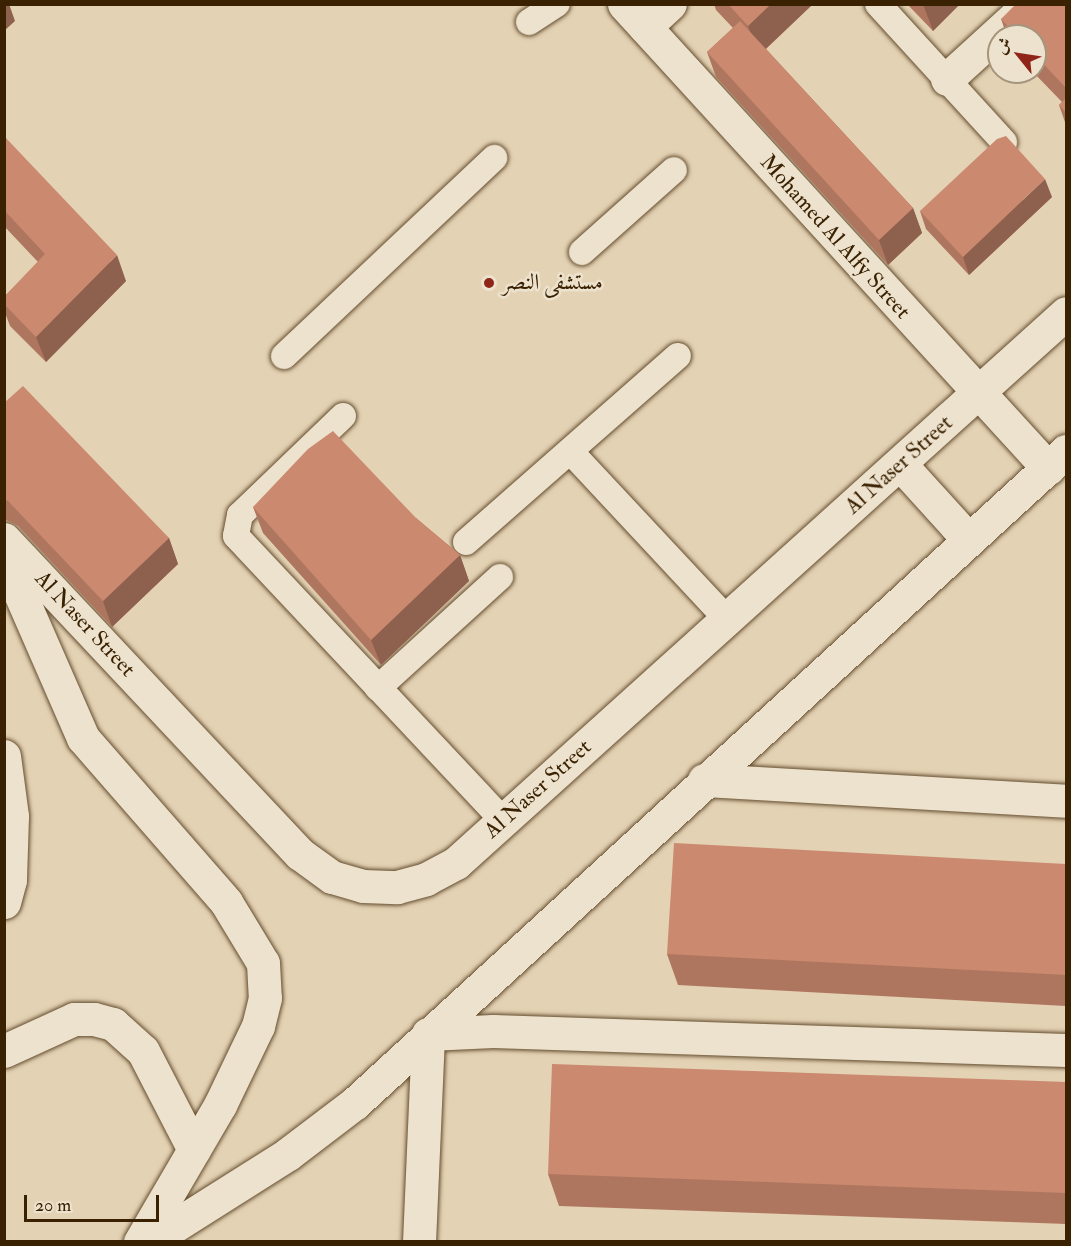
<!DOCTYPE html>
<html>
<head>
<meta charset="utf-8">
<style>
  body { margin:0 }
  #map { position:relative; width:1071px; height:1246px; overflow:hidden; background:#e4d2b4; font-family:"IM FELL Double Pica",Amiri,serif }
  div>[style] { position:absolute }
  .roads { filter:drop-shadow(0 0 2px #644d2e) drop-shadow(0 0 2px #644d2e) }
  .service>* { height:26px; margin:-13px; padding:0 13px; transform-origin:13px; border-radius:13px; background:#ede2ce }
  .minor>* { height:33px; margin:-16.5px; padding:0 16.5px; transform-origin:16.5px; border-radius:16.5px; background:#ede2ce }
  .tertiary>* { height:33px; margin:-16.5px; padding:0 16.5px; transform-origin:16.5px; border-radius:16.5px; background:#ede2ce }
  .wall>* { inset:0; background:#af765f }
  .shaded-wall>* { inset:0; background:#8e604e }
  .building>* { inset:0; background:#cb896f }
  .dots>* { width:16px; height:16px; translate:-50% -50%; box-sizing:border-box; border:3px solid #ede2ce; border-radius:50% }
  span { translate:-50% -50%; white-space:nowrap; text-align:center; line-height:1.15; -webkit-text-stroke:5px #ede2ce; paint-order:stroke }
  .street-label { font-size:22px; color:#3a2101 }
  .poi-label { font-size:22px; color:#3a2101 }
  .left { translate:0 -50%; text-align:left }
  .frame { position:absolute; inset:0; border:6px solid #3a2101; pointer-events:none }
  .north { position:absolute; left:987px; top:24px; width:60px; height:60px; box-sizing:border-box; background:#ede2ce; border:2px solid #a5957c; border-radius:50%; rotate:300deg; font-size:16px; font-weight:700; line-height:24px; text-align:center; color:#3a2101 }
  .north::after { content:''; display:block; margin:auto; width:21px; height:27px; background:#8f2418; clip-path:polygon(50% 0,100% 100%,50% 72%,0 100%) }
  .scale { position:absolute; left:24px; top:1195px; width:135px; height:27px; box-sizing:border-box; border:3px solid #3a2101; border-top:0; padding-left:8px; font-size:18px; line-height:21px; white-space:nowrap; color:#3a2101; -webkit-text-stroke:4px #ede2ce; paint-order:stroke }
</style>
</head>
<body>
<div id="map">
  <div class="roads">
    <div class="service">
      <i style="left:878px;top:4px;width:187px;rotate:47.6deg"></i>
      <i style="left:529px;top:22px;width:33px;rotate:-33deg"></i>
      <i style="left:582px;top:252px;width:123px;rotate:-41.7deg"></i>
      <i style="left:284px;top:356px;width:289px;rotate:-43.3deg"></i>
      <i style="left:343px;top:416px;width:143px;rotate:136.1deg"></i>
      <i style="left:240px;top:515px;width:21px;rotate:101deg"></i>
      <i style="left:236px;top:536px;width:390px;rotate:46.8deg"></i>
      <i style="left:570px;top:451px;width:229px;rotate:47deg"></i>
      <i style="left:466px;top:542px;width:282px;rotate:-41.3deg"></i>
      <i style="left:378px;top:688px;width:165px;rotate:-42.3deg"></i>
    </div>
    <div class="minor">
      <i style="left:624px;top:4px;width:629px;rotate:47.58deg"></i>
      <i style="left:645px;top:27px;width:34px;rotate:-43deg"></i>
      <i style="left:947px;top:79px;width:111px;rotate:-42.4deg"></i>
      <i style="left:704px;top:780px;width:363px;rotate:3.3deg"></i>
      <i style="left:419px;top:1242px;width:208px;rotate:-87.5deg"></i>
      <i style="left:428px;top:1034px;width:65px;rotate:-2.6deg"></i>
      <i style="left:493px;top:1031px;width:573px;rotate:1.9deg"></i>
    </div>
    <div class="tertiary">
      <i style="left:901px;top:465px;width:100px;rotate:47.8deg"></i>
      <i style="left:4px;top:539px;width:432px;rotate:46.8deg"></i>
      <i style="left:300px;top:854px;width:39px;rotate:36deg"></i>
      <i style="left:332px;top:877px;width:32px;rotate:16deg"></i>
      <i style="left:363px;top:886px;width:34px;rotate:2deg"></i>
      <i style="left:397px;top:887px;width:30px;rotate:-15deg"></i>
      <i style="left:426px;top:879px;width:34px;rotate:-28deg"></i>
      <i style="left:456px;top:863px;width:821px;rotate:-42.04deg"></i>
      <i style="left:4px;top:557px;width:197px;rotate:66.4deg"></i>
      <i style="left:83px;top:738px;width:218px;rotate:48.9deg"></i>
      <i style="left:226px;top:902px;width:71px;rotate:58.8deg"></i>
      <i style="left:263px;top:963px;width:35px;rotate:87deg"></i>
      <i style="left:265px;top:998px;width:29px;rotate:104deg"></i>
      <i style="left:258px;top:1026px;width:88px;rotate:115.7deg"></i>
      <i style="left:220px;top:1105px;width:159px;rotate:120.3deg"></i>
      <i style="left:4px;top:756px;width:61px;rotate:82.4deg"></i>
      <i style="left:12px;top:816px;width:64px;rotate:91.8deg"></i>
      <i style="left:10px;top:880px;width:23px;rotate:105deg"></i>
      <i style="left:4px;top:1051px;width:77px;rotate:-24.6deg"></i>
      <i style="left:74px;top:1019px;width:20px"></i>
      <i style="left:94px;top:1019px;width:20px;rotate:15deg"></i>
      <i style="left:113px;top:1024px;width:40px;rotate:42deg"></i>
      <i style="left:143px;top:1051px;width:111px;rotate:62.7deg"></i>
      <i style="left:149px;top:1242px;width:165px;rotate:-32.3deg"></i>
      <i style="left:288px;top:1154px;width:84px;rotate:-37.3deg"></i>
      <i style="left:355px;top:1103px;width:965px;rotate:-42.52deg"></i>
    </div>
  </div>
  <div class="wall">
    <i style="clip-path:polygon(714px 4px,813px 4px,766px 49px,913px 208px,922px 233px,888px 265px,716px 77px,707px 52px,733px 28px,716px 10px)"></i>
    <i style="clip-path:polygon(907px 4px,960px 4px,933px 31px)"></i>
    <i style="clip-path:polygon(1066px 4px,1066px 125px,1059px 105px,1062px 102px,1033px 72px,1035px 72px,1035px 36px,1007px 36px,1001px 19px)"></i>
    <i style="clip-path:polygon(4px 136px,126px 281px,46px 362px,10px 326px,4px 310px,4px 297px,38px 262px,4px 226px)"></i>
    <i style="clip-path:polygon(1052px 197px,969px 275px,926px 229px,920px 211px)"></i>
    <i style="clip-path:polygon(4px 403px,169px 538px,178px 564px,112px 627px,18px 526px,4px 519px)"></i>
    <i style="clip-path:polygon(253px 507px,416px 518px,460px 555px,469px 581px,381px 665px,263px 533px)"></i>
    <i style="clip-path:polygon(1066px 864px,1066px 1006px,678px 985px,667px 954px)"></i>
    <i style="clip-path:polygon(1066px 1082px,1066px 1224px,559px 1206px,548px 1174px)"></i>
  </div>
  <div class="shaded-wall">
    <i style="clip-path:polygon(4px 4px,9px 4px,15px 21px,4px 31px)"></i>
    <i style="clip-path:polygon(771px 4px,813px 4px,759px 55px,748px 26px)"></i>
    <i style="clip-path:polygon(923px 4px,960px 4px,933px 31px)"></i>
    <i style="clip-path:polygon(1045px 179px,1052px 197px,969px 275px,963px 257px)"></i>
    <i style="clip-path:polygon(913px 208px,922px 233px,888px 265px,879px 240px)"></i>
    <i style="clip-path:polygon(117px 255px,126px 281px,46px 362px,36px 337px)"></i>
    <i style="clip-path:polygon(169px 538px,178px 564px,112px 627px,103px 601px)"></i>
    <i style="clip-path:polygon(460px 555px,469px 581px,381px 665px,371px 640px)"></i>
  </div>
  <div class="building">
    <i style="clip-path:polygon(728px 4px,771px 4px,748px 26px)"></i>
    <i style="clip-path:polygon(1016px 4px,1066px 4px,1066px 88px,1035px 55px,1035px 36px,1017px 36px,1001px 19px)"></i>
    <i style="clip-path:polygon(740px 21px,913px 208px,879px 240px,707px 52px)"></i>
    <i style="clip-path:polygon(1066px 98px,1066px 113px,1059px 105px)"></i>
    <i style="clip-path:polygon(4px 136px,117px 255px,36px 337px,4px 304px,4px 297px,45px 254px,4px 210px)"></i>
    <i style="clip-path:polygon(1006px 136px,1045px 179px,963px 257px,920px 211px,997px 139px)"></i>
    <i style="clip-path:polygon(23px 386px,169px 538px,103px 601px,8px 501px,4px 499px,4px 403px)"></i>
    <i style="clip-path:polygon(333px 431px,416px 518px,460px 555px,371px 640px,253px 507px,308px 449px)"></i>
    <i style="clip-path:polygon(674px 843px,1066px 864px,1066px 975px,667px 954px)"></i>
    <i style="clip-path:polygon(552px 1064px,1066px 1082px,1066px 1193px,548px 1174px)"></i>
  </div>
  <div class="dots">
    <i style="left:489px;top:283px;background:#8f2418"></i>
  </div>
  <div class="street-label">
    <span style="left:835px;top:237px;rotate:48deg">Mohamed Al Alfy Street</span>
    <span style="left:899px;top:465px;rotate:-42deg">Al Naser Street</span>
    <span style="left:85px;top:624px;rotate:47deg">Al Naser Street</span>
    <span style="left:538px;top:789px;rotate:-42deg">Al Naser Street</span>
  </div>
  <div class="poi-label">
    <span class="left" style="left:502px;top:283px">مستشفى النصر</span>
  </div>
  <div class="frame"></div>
  <div class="north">ش</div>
  <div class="scale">20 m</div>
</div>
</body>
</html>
